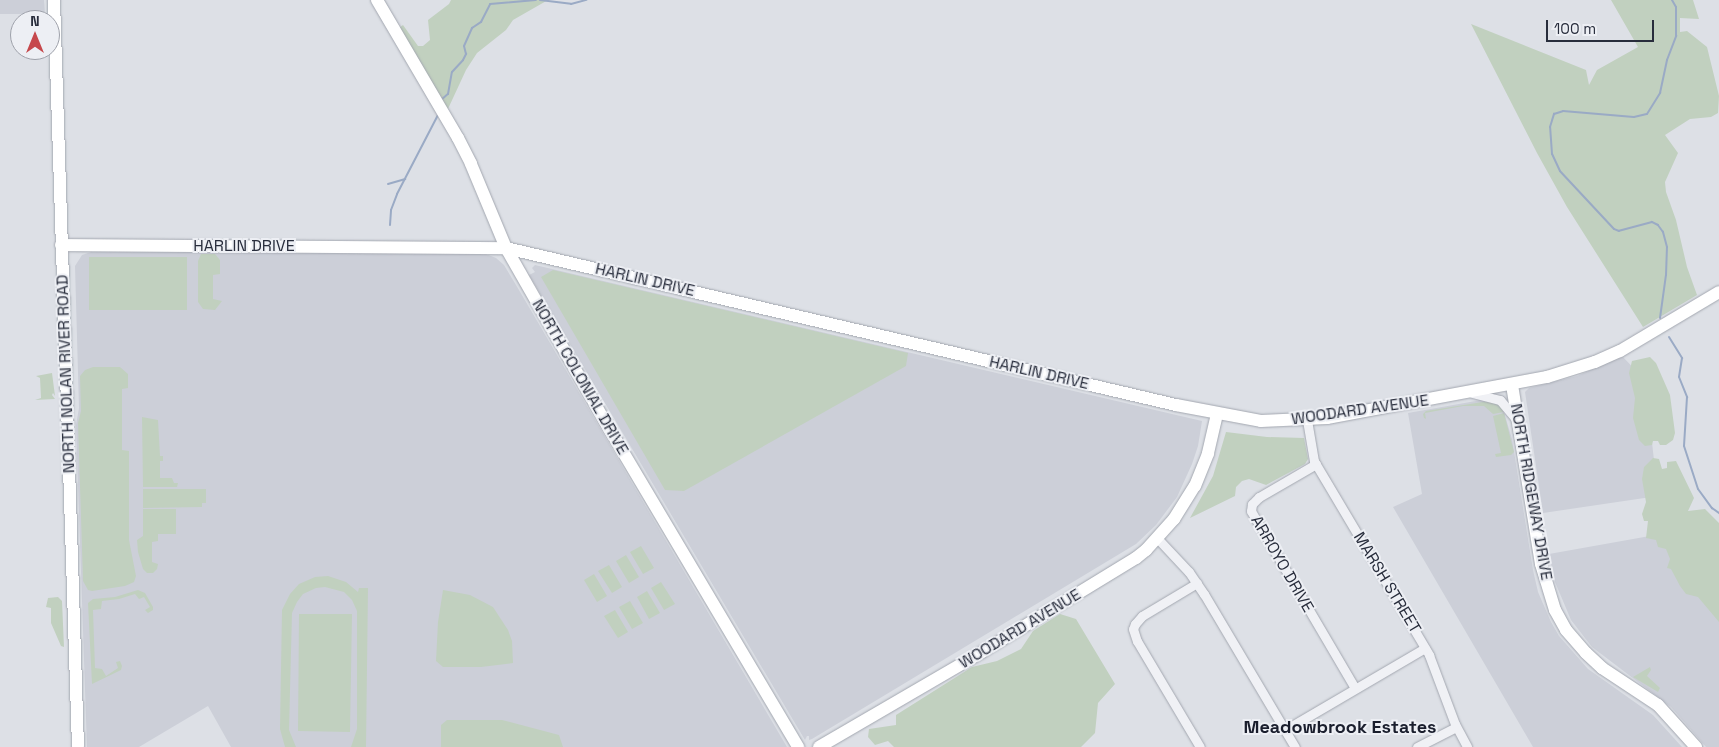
<!DOCTYPE html>
<html>
<head>
<meta charset="utf-8">
<style>
  body { margin:0 }
  #map { position:relative; width:1719px; height:747px; overflow:hidden; background:#dde0e6; font-family:"Space Grotesk",sans-serif }
  div>[style] { position:absolute }
  .built>* { inset:0; background:#cccfd8 }
  .green>* { inset:0; background:#c1d0bf }
  .stream>* { height:2px; margin:-1px; padding:0 1px; transform-origin:1px; border-radius:1px; background:#9aaac5 }
  .roads { filter:drop-shadow(0 0 1px #a3a7b0) drop-shadow(0 0 1px #a3a7b0) }
  .street>* { height:9px; margin:-4.5px; padding:0 4.5px; transform-origin:4.5px; border-radius:4.5px; background:#f0f1f5 }
  .secondary>* { height:12px; margin:-6px; padding:0 6px; transform-origin:6px; border-radius:6px; background:#fff }
  span { translate:-50% -50%; white-space:nowrap; text-align:center; line-height:1.15; -webkit-text-stroke:4px #edeff4; paint-order:stroke }
  .street-label { font-size:16px; color:#282d3c }
  .neighbourhood-label { font-size:18px; color:#1a1e2d; font-weight:700 }
  .north { position:absolute; left:10px; top:10px; width:50px; height:50px; box-sizing:border-box; background:#edeff4; border:1px solid #9ea1aa; border-radius:50%; rotate:0deg; font-size:14px; font-weight:700; line-height:20px; text-align:center; color:#282d3c }
  .north::after { content:''; display:block; margin:auto; width:18px; height:22px; background:#c6484c; clip-path:polygon(50% 0,100% 100%,50% 72%,0 100%) }
  .scale { position:absolute; left:1546px; top:20px; width:108px; height:22px; box-sizing:border-box; border:2px solid #282d3c; border-top:0; padding-left:6px; font-size:15px; line-height:18px; white-space:nowrap; color:#282d3c; -webkit-text-stroke:4px #edeff4; paint-order:stroke }
</style>
</head>
<body>
<div id="map">
  <div class="built">
    <i style="clip-path:polygon(0 0,44px 0,45px 14px,0 14px)"></i>
    <i style="clip-path:polygon(91px 252px,433px 252px,486px 254px,496px 258px,504px 265px,516px 285px,787px 747px,231px 747px,208px 706px,139px 747px,87px 747px,76px 425px,79px 408px,75px 266px,82px 255px)"></i>
    <i style="clip-path:polygon(535px 265px,1202px 421px,1198px 446px,1192px 464px,1177px 497px,1156px 525px,1136px 544px,812px 739px,809px 740px,809px 736px,807px 736px,805px 740px,529px 275px,535px 272px,532px 268px)"></i>
    <i style="clip-path:polygon(1622px 356px,1645px 380px,1658px 496px,1543px 513px,1525px 392px,1529px 388px,1577px 376px)"></i>
    <i style="clip-path:polygon(1487px 399px,1492px 399px,1503px 409px,1512px 439px,1533px 570px,1538px 592px,1551px 622px,1559px 636px,1588px 669px,1653px 715px,1682px 747px,1533px 747px,1393px 507px,1422px 494px,1408px 413px)"></i>
    <i style="clip-path:polygon(1661px 534px,1719px 602px,1719px 747px,1706px 747px,1671px 707px,1592px 647px,1571px 620px,1555px 582px,1549px 554px)"></i>
  </div>
  <div class="green">
    <i style="clip-path:polygon(451px 0,548px 0,513px 20px,506px 30px,477px 53px,466px 70px,447px 111px,399px 28px,403px 25px,418px 46px,423px 46px,430px 40px,428px 20px,449px 4px)"></i>
    <i style="clip-path:polygon(1611px 0,1693px 0,1699px 19px,1680px 18px,1680px 32px,1687px 31px,1707px 47px,1719px 96px,1718px 113px,1711px 117px,1690px 119px,1665px 135px,1678px 153px,1665px 182px,1666px 192px,1676px 220px,1687px 267px,1697px 295px,1643px 327px,1567px 207px,1537px 153px,1471px 24px,1586px 70px,1589px 85px,1597px 70px,1638px 47px)"></i>
    <i style="clip-path:polygon(201px 254px,215px 254px,220px 260px,220px 274px,213px 275px,213px 299px,222px 301px,215px 310px,203px 309px,198px 302px,198px 261px)"></i>
    <i style="clip-path:polygon(89px 257px,187px 257px,187px 310px,89px 310px)"></i>
    <i style="clip-path:polygon(553px 270px,908px 353px,906px 366px,684px 491px,665px 490px,541px 277px)"></i>
    <i style="clip-path:polygon(1650px 357px,1656px 363px,1670px 395px,1675px 433px,1673px 440px,1666px 445px,1660px 445px,1658px 441px,1653px 441px,1652px 445px,1645px 446px,1639px 440px,1633px 418px,1635px 398px,1629px 373px,1632px 361px)"></i>
    <i style="clip-path:polygon(93px 367px,120px 367px,128px 374px,128px 388px,122px 389px,122px 450px,129px 451px,129px 540px,136px 576px,134px 582px,125px 586px,92px 591px,88px 590px,83px 581px,78px 423px,81px 411px,80px 376px,85px 370px)"></i>
    <i style="clip-path:polygon(52px 373px,55px 396px,53px 393px,52px 395px,55px 399px,35px 400px,41px 398px,40px 378px,36px 376px)"></i>
    <i style="clip-path:polygon(1489px 401px,1502px 407px,1504px 412px,1493px 414px,1484px 406px,1463px 406px,1425px 413px,1426px 419px,1424px 418px,1423px 414px,1426px 411px)"></i>
    <i style="clip-path:polygon(1504px 413px,1514px 452px,1511px 455px,1496px 457px,1495px 454px,1501px 453px,1493px 416px)"></i>
    <i style="clip-path:polygon(142px 417px,158px 420px,160px 456px,163px 456px,163px 461px,160px 461px,160px 478px,172px 478px,174px 483px,178px 483px,177px 487px,143px 487px)"></i>
    <i style="clip-path:polygon(1226px 432px,1267px 437px,1304px 438px,1308px 459px,1305px 464px,1266px 485px,1249px 479px,1242px 481px,1236px 487px,1235px 496px,1190px 518px,1213px 476px)"></i>
    <i style="clip-path:polygon(1653px 458px,1659px 459px,1662px 469px,1667px 468px,1667px 462px,1676px 461px,1694px 498px,1688px 511px,1705px 509px,1719px 523px,1719px 622px,1698px 597px,1686px 594px,1680px 586px,1671px 569px,1667px 568px,1670px 559px,1666px 549px,1658px 547px,1656px 540px,1646px 538px,1648px 521px,1644px 521px,1642px 514px,1646px 502px,1642px 479px,1644px 467px)"></i>
    <i style="clip-path:polygon(143px 489px,206px 489px,206px 503px,202px 503px,202px 507px,143px 508px)"></i>
    <i style="clip-path:polygon(143px 509px,176px 509px,176px 534px,158px 534px,158px 541px,152px 542px,152px 562px,158px 564px,157px 569px,153px 573px,147px 573px,143px 569px,138px 552px,137px 540px,143px 536px)"></i>
    <i style="clip-path:polygon(641px 546px,654px 568px,643px 574px,630px 552px)"></i>
    <i style="clip-path:polygon(626px 555px,639px 577px,629px 583px,616px 561px)"></i>
    <i style="clip-path:polygon(609px 565px,622px 587px,612px 593px,598px 571px)"></i>
    <i style="clip-path:polygon(594px 574px,607px 596px,597px 602px,584px 580px)"></i>
    <i style="clip-path:polygon(328px 576px,346px 582px,358px 592px,359px 588px,368px 588px,366px 747px,351px 747px,357px 729px,357px 611px,352px 600px,344px 592px,325px 587px,316px 588px,303px 594px,297px 602px,292px 613px,289px 730px,296px 747px,285px 747px,280px 729px,282px 610px,290px 594px,299px 584px,315px 577px)"></i>
    <i style="clip-path:polygon(661px 582px,675px 604px,664px 610px,651px 588px)"></i>
    <i style="clip-path:polygon(138px 590px,145px 593px,153px 607px,153px 610px,148px 613px,145px 610px,150px 607px,144px 597px,139px 599px,135px 594px,119px 599px,102px 601px,101px 609px,93px 610px,95px 668px,102px 669px,106px 676px,118px 668px,116px 662px,120px 661px,122px 666px,121px 670px,92px 684px,88px 603px,93px 599px,115px 597px)"></i>
    <i style="clip-path:polygon(443px 590px,470px 595px,493px 607px,508px 630px,512px 641px,513px 663px,481px 667px,443px 667px,436px 661px,438px 622px)"></i>
    <i style="clip-path:polygon(647px 591px,660px 613px,649px 619px,637px 597px)"></i>
    <i style="clip-path:polygon(58px 597px,62px 601px,64px 647px,61px 646px,51px 623px,51px 608px,46px 607px,48px 598px)"></i>
    <i style="clip-path:polygon(630px 601px,643px 623px,632px 629px,619px 607px)"></i>
    <i style="clip-path:polygon(615px 610px,628px 632px,618px 638px,604px 616px)"></i>
    <i style="clip-path:polygon(299px 614px,352px 614px,350px 732px,298px 731px)"></i>
    <i style="clip-path:polygon(1060px 614px,1076px 619px,1115px 684px,1098px 703px,1095px 733px,1081px 747px,894px 747px,888px 741px,875px 745px,868px 737px,869px 729px,896px 725px,896px 715px,972px 667px,997px 661px,1021px 649px,1033px 631px)"></i>
    <i style="clip-path:polygon(1650px 667px,1651px 670px,1647px 676px,1660px 688px,1658px 692px,1633px 677px)"></i>
    <i style="clip-path:polygon(447px 720px,502px 720px,559px 735px,563px 747px,441px 747px,441px 725px)"></i>
  </div>
  <div class="stream">
    <i style="left:540px;top:0;width:31px;rotate:7deg"></i>
    <i style="left:571px;top:4px;width:16px;rotate:-15deg"></i>
    <i style="left:441px;top:100px;width:9px;rotate:-41deg"></i>
    <i style="left:448px;top:94px;width:22px;rotate:-80deg"></i>
    <i style="left:452px;top:72px;width:16px;rotate:-47deg"></i>
    <i style="left:463px;top:60px;width:7px;rotate:-63deg"></i>
    <i style="left:466px;top:54px;width:8px;rotate:-104deg"></i>
    <i style="left:464px;top:46px;width:20px;rotate:-66deg"></i>
    <i style="left:472px;top:28px;width:11px;rotate:-34deg"></i>
    <i style="left:481px;top:22px;width:20px;rotate:-63deg"></i>
    <i style="left:490px;top:4px;width:46px;rotate:-5deg"></i>
    <i style="left:388px;top:184px;width:18px;rotate:-16deg"></i>
    <i style="left:390px;top:225px;width:15px;rotate:-86deg"></i>
    <i style="left:391px;top:210px;width:17px;rotate:-69deg"></i>
    <i style="left:397px;top:194px;width:89px;rotate:-62.6deg"></i>
    <i style="left:1660px;top:318px;width:43px;rotate:-82.1deg"></i>
    <i style="left:1666px;top:275px;width:28px;rotate:-88deg"></i>
    <i style="left:1667px;top:247px;width:16px;rotate:-105deg"></i>
    <i style="left:1663px;top:232px;width:9px;rotate:-126deg"></i>
    <i style="left:1658px;top:225px;width:7px;rotate:-153deg"></i>
    <i style="left:1652px;top:222px;width:34px;rotate:165deg"></i>
    <i style="left:1619px;top:231px;width:5px;rotate:-158deg"></i>
    <i style="left:1614px;top:229px;width:79px;rotate:-133deg"></i>
    <i style="left:1560px;top:171px;width:19px;rotate:-115deg"></i>
    <i style="left:1552px;top:154px;width:27px;rotate:-94deg"></i>
    <i style="left:1550px;top:127px;width:14px;rotate:-73deg"></i>
    <i style="left:1554px;top:114px;width:9px;rotate:-18deg"></i>
    <i style="left:1563px;top:111px;width:71px;rotate:4.8deg"></i>
    <i style="left:1634px;top:117px;width:13px;rotate:-13deg"></i>
    <i style="left:1647px;top:114px;width:25px;rotate:-58deg"></i>
    <i style="left:1660px;top:93px;width:34px;rotate:-78deg"></i>
    <i style="left:1667px;top:60px;width:26px;rotate:-69deg"></i>
    <i style="left:1676px;top:36px;width:29px;rotate:-90deg"></i>
    <i style="left:1676px;top:7px;width:8px;rotate:-120deg"></i>
    <i style="left:1669px;top:337px;width:25px;rotate:58deg"></i>
    <i style="left:1682px;top:358px;width:19px;rotate:99deg"></i>
    <i style="left:1679px;top:377px;width:22px;rotate:68deg"></i>
    <i style="left:1687px;top:397px;width:49px;rotate:93.5deg"></i>
    <i style="left:1684px;top:446px;width:45px;rotate:72deg"></i>
    <i style="left:1698px;top:489px;width:24px;rotate:54deg"></i>
    <i style="left:1712px;top:508px;width:9px;rotate:36deg"></i>
  </div>
  <div class="roads">
    <div class="street">
      <i style="left:1472px;top:393px;width:29px;rotate:14deg"></i>
      <i style="left:1500px;top:400px;width:25px;rotate:50deg"></i>
      <i style="left:1307px;top:420px;width:42px;rotate:80.3deg"></i>
      <i style="left:1314px;top:461px;width:226px;rotate:59.3deg"></i>
      <i style="left:1429px;top:655px;width:74px;rotate:69.4deg"></i>
      <i style="left:1455px;top:724px;width:26px;rotate:62deg"></i>
      <i style="left:1316px;top:464px;width:66px;rotate:149.9deg"></i>
      <i style="left:1259px;top:497px;width:10px;rotate:135deg"></i>
      <i style="left:1252px;top:504px;width:7px;rotate:98deg"></i>
      <i style="left:1251px;top:511px;width:205px;rotate:59.6deg"></i>
      <i style="left:1158px;top:539px;width:45px;rotate:46.8deg"></i>
      <i style="left:1189px;top:572px;width:27px;rotate:56deg"></i>
      <i style="left:1204px;top:594px;width:178px;rotate:59.3deg"></i>
      <i style="left:1197px;top:583px;width:64px;rotate:149deg"></i>
      <i style="left:1142px;top:616px;width:11px;rotate:131deg"></i>
      <i style="left:1135px;top:624px;width:5px;rotate:112deg"></i>
      <i style="left:1133px;top:629px;width:13px;rotate:72deg"></i>
      <i style="left:1137px;top:641px;width:123px;rotate:59.3deg"></i>
      <i style="left:1285px;top:730px;width:162px;rotate:-30.4deg"></i>
      <i style="left:1417px;top:747px;width:44px;rotate:-27.1deg"></i>
    </div>
    <div class="secondary">
      <i style="left:54px;top:0;width:747px;rotate:88.16deg"></i>
      <i style="left:377px;top:0;width:160px;rotate:59.6deg"></i>
      <i style="left:458px;top:138px;width:29px;rotate:63deg"></i>
      <i style="left:471px;top:164px;width:91px;rotate:67.4deg"></i>
      <i style="left:506px;top:248px;width:210px;rotate:60.3deg"></i>
      <i style="left:610px;top:430px;width:369px;rotate:59.3deg"></i>
      <i style="left:61px;top:245px;width:445px;rotate:0.4deg"></i>
      <i style="left:506px;top:248px;width:688px;rotate:13.19deg"></i>
      <i style="left:1176px;top:405px;width:86px;rotate:10.7deg"></i>
      <i style="left:1261px;top:421px;width:66px;rotate:-2.6deg"></i>
      <i style="left:1327px;top:418px;width:224px;rotate:-10.6deg"></i>
      <i style="left:1547px;top:377px;width:50px;rotate:-17.4deg"></i>
      <i style="left:1595px;top:362px;width:27px;rotate:-24deg"></i>
      <i style="left:1620px;top:351px;width:115px;rotate:-30.8deg"></i>
      <i style="left:1512px;top:385px;width:181px;rotate:80.8deg"></i>
      <i style="left:1541px;top:564px;width:48px;rotate:73.1deg"></i>
      <i style="left:1555px;top:610px;width:23px;rotate:61deg"></i>
      <i style="left:1566px;top:630px;width:30px;rotate:49deg"></i>
      <i style="left:1586px;top:653px;width:22px;rotate:43deg"></i>
      <i style="left:1602px;top:668px;width:67px;rotate:33.5deg"></i>
      <i style="left:1658px;top:705px;width:57px;rotate:47.9deg"></i>
      <i style="left:819px;top:747px;width:189px;rotate:-30.2deg"></i>
      <i style="left:982px;top:652px;width:180px;rotate:-31.4deg"></i>
      <i style="left:1136px;top:558px;width:13px;rotate:-39deg"></i>
      <i style="left:1146px;top:550px;width:42px;rotate:-47.9deg"></i>
      <i style="left:1174px;top:519px;width:39px;rotate:-58deg"></i>
      <i style="left:1195px;top:486px;width:35px;rotate:-68deg"></i>
      <i style="left:1208px;top:453px;width:40px;rotate:-77deg"></i>
    </div>
  </div>
  <div class="street-label">
    <span style="left:244px;top:246px">HARLIN DRIVE</span>
    <span style="left:645px;top:280px;rotate:13deg">HARLIN DRIVE</span>
    <span style="left:1039px;top:373px;rotate:13deg">HARLIN DRIVE</span>
    <span style="left:66px;top:374px;rotate:-92deg">NORTH NOLAN RIVER ROAD</span>
    <span style="left:580px;top:377px;rotate:60deg">NORTH COLONIAL DRIVE</span>
    <span style="left:1360px;top:410px;rotate:-8deg">WOODARD AVENUE</span>
    <span style="left:1531px;top:492px;rotate:80deg">NORTH RIDGEWAY DRIVE</span>
    <span style="left:1282px;top:564px;rotate:60deg">ARROYO DRIVE</span>
    <span style="left:1387px;top:583px;rotate:59deg">MARSH STREET</span>
    <span style="left:1020px;top:629px;rotate:-31deg">WOODARD AVENUE</span>
  </div>
  <div class="neighbourhood-label">
    <span style="left:1340px;top:727px">Meadowbrook Estates</span>
  </div>
  <div class="north">N</div>
  <div class="scale">100 m</div>
</div>
</body>
</html>
